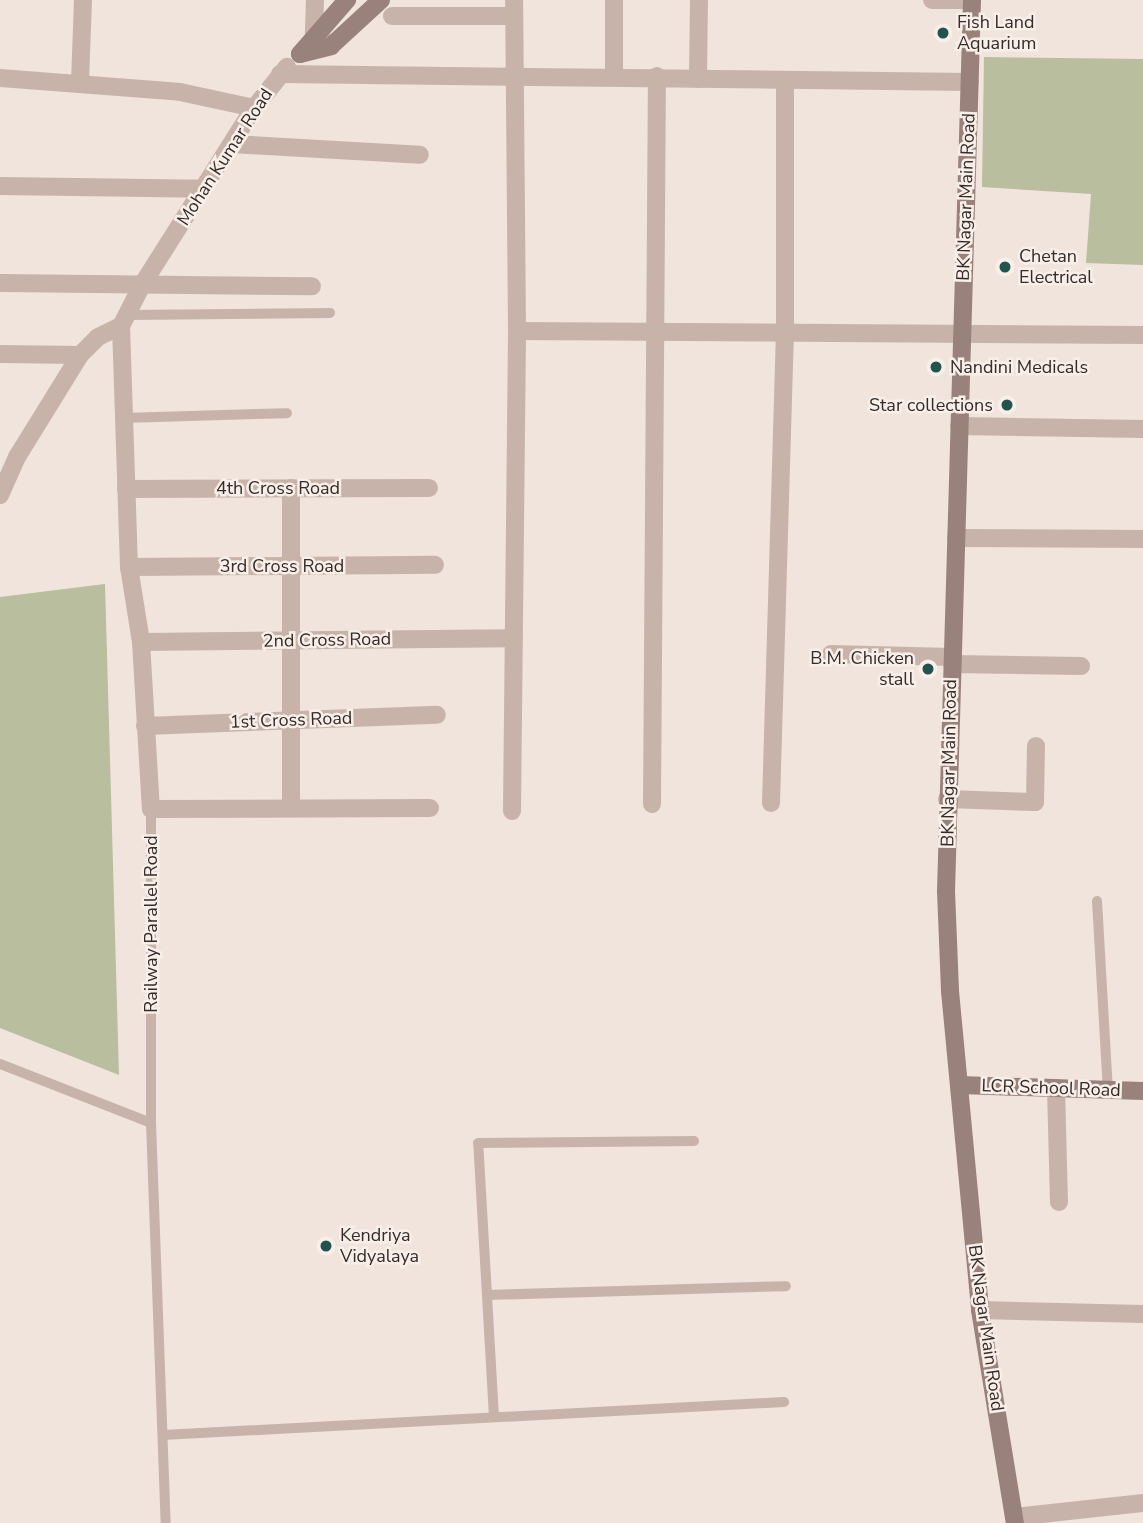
<!DOCTYPE html>
<html>
<head>
<meta charset="utf-8">
<style>
  body { margin:0 }
  #map { position:relative; width:1143px; height:1523px; overflow:hidden; background:#f0e4dd; font-family:"Nunito Sans",sans-serif }
  div>[style] { position:absolute }
  .green>* { inset:0; background:#b8be9e }
  .lane>* { height:10px; margin:-5px; padding:0 5px; transform-origin:5px; border-radius:5px; background:#c7b3aa }
  .street>* { height:18px; margin:-9px; padding:0 9px; transform-origin:9px; border-radius:9px; background:#c7b3aa }
  .secondary>* { height:18px; margin:-9px; padding:0 9px; transform-origin:9px; border-radius:9px; background:#9a827c }
  .dots>* { width:19px; height:19px; translate:-50% -50%; box-sizing:border-box; border:4px solid #f8efe9; border-radius:50% }
  span { translate:-50% -50%; white-space:nowrap; text-align:center; line-height:1.15; -webkit-text-stroke:5px #f8efe9; paint-order:stroke }
  .poi-label { font-size:18px; color:#352b29 }
  .left { translate:0 -50%; text-align:left }
  .right { translate:-100% -50%; text-align:right }
  .street-label { font-size:18px; color:#352b29 }
</style>
</head>
<body>
<div id="map">
  <div class="green">
    <i style="clip-path:polygon(984px 57px,1143px 59px,1143px 265px,1086px 263px,1091px 194px,982px 187px)"></i>
    <i style="clip-path:polygon(105px 584px,119px 1075px,0 1028px,0 597px)"></i>
  </div>
  <div class="lane">
    <i style="left:128px;top:315px;width:202px;rotate:-0.6deg"></i>
    <i style="left:123px;top:418px;width:164px;rotate:-1.7deg"></i>
    <i style="left:151px;top:809px;width:314px;rotate:90deg"></i>
    <i style="left:151px;top:1123px;width:400px;rotate:87.9deg"></i>
    <i style="left:1097px;top:901px;width:188px;rotate:86.7deg"></i>
    <i style="left:0;top:1064px;width:162px;rotate:21.3deg"></i>
    <i style="left:487px;top:1295px;width:299px;rotate:-1.7deg"></i>
    <i style="left:494px;top:1417px;width:274px;rotate:-93.3deg"></i>
    <i style="left:478px;top:1143px;width:216px;rotate:-0.5deg"></i>
    <i style="left:163px;top:1435px;width:622px;rotate:-3.04deg"></i>
  </div>
  <div class="street">
    <i style="left:315px;top:0;width:33px;rotate:92deg"></i>
    <i style="left:314px;top:33px;width:13px;rotate:39deg"></i>
    <i style="left:614px;top:0;width:76px;rotate:90deg"></i>
    <i style="left:932px;top:0;width:40px"></i>
    <i style="left:392px;top:16px;width:122px"></i>
    <i style="left:280px;top:74px;width:690px;rotate:0.66deg"></i>
    <i style="left:0;top:78px;width:181px;rotate:4.4deg"></i>
    <i style="left:180px;top:92px;width:76px;rotate:12.2deg"></i>
    <i style="left:698px;top:79px;width:79px;rotate:-89.3deg"></i>
    <i style="left:80px;top:82px;width:82px;rotate:-87.9deg"></i>
    <i style="left:232px;top:144px;width:188px;rotate:3.3deg"></i>
    <i style="left:0;top:186px;width:203px;rotate:0.8deg"></i>
    <i style="left:0;top:283px;width:312px;rotate:0.6deg"></i>
    <i style="left:121px;top:326px;width:241px;rotate:88.1deg"></i>
    <i style="left:129px;top:567px;width:76px;rotate:80.9deg"></i>
    <i style="left:141px;top:642px;width:167px;rotate:86.6deg"></i>
    <i style="left:151px;top:809px;width:279px;rotate:-0.2deg"></i>
    <i style="left:121px;top:326px;width:46px;rotate:-62.9deg"></i>
    <i style="left:142px;top:285px;width:209px;rotate:-57.7deg"></i>
    <i style="left:254px;top:108px;width:53px;rotate:-51.2deg"></i>
    <i style="left:517px;top:331px;width:626px;rotate:0.37deg"></i>
    <i style="left:0;top:354px;width:80px;rotate:0.7deg"></i>
    <i style="left:959px;top:426px;width:184px;rotate:0.9deg"></i>
    <i style="left:291px;top:488px;width:320px;rotate:90deg"></i>
    <i style="left:126px;top:489px;width:303px;rotate:-0.2deg"></i>
    <i style="left:0;top:495px;width:42px;rotate:-65.9deg"></i>
    <i style="left:17px;top:457px;width:120px;rotate:-58.3deg"></i>
    <i style="left:80px;top:355px;width:25px;rotate:-45deg"></i>
    <i style="left:98px;top:337px;width:25px;rotate:-26deg"></i>
    <i style="left:956px;top:538px;width:187px;rotate:0.3deg"></i>
    <i style="left:129px;top:567px;width:306px;rotate:-0.4deg"></i>
    <i style="left:141px;top:642px;width:373px;rotate:-0.6deg"></i>
    <i style="left:831px;top:654px;width:121px;rotate:1.4deg"></i>
    <i style="left:952px;top:664px;width:129px;rotate:0.9deg"></i>
    <i style="left:145px;top:726px;width:292px;rotate:-2.2deg"></i>
    <i style="left:947px;top:799px;width:88px;rotate:2deg"></i>
    <i style="left:1035px;top:802px;width:56px;rotate:-89deg"></i>
    <i style="left:771px;top:803px;width:471px;rotate:-88.3deg"></i>
    <i style="left:785px;top:332px;width:252px;rotate:-90deg"></i>
    <i style="left:652px;top:804px;width:728px;rotate:-89.61deg"></i>
    <i style="left:512px;top:811px;width:480px;rotate:-89.4deg"></i>
    <i style="left:517px;top:331px;width:331px;rotate:-90.5deg"></i>
    <i style="left:1056px;top:1088px;width:114px;rotate:88.5deg"></i>
    <i style="left:980px;top:1310px;width:163px;rotate:1.4deg"></i>
    <i style="left:1014px;top:1517px;width:130px;rotate:-6.2deg"></i>
  </div>
  <div class="secondary">
    <i style="left:972px;top:0;width:891px;rotate:91.67deg"></i>
    <i style="left:946px;top:891px;width:100px;rotate:87.7deg"></i>
    <i style="left:950px;top:991px;width:320px;rotate:84.6deg"></i>
    <i style="left:980px;top:1310px;width:216px;rotate:80.7deg"></i>
    <i style="left:300px;top:54px;width:32px;rotate:-14deg"></i>
    <i style="left:331px;top:46px;width:68px;rotate:-42.6deg"></i>
    <i style="left:300px;top:54px;width:72px;rotate:-49deg"></i>
    <i style="left:960px;top:1085px;width:183px;rotate:1.9deg"></i>
  </div>
  <div class="dots">
    <i style="left:943px;top:33px;background:#22534e"></i>
    <i style="left:1005px;top:267px;background:#22534e"></i>
    <i style="left:936px;top:367px;background:#22534e"></i>
    <i style="left:1007px;top:405px;background:#22534e"></i>
    <i style="left:928px;top:669px;background:#22534e"></i>
    <i style="left:326px;top:1246px;background:#22534e"></i>
  </div>
  <div class="poi-label">
    <span class="left" style="left:957px;top:33px">Fish Land<br>Aquarium</span>
    <span class="left" style="left:1019px;top:267px">Chetan<br>Electrical</span>
    <span class="left" style="left:950px;top:367px">Nandini Medicals</span>
    <span class="right" style="left:993px;top:405px">Star collections</span>
    <span class="right" style="left:914px;top:669px">B.M. Chicken<br>stall</span>
    <span class="left" style="left:340px;top:1246px">Kendriya<br>Vidyalaya</span>
  </div>
  <div class="street-label">
    <span style="left:225px;top:157px;rotate:-57deg">Mohan Kumar Road</span>
    <span style="left:966px;top:197px;rotate:-88deg">BK Nagar Main Road</span>
    <span style="left:278px;top:488px">4th Cross Road</span>
    <span style="left:282px;top:566px">3rd Cross Road</span>
    <span style="left:327px;top:640px;rotate:-1deg">2nd Cross Road</span>
    <span style="left:291px;top:720px;rotate:-2deg">1st Cross Road</span>
    <span style="left:949px;top:763px;rotate:-89deg">BK Nagar Main Road</span>
    <span style="left:151px;top:924px;rotate:-90deg">Railway Parallel Road</span>
    <span style="left:1051px;top:1088px;rotate:2deg">LCR School Road</span>
    <span style="left:986px;top:1328px;rotate:82deg">BK Nagar Main Road</span>
  </div>
</div>
</body>
</html>
